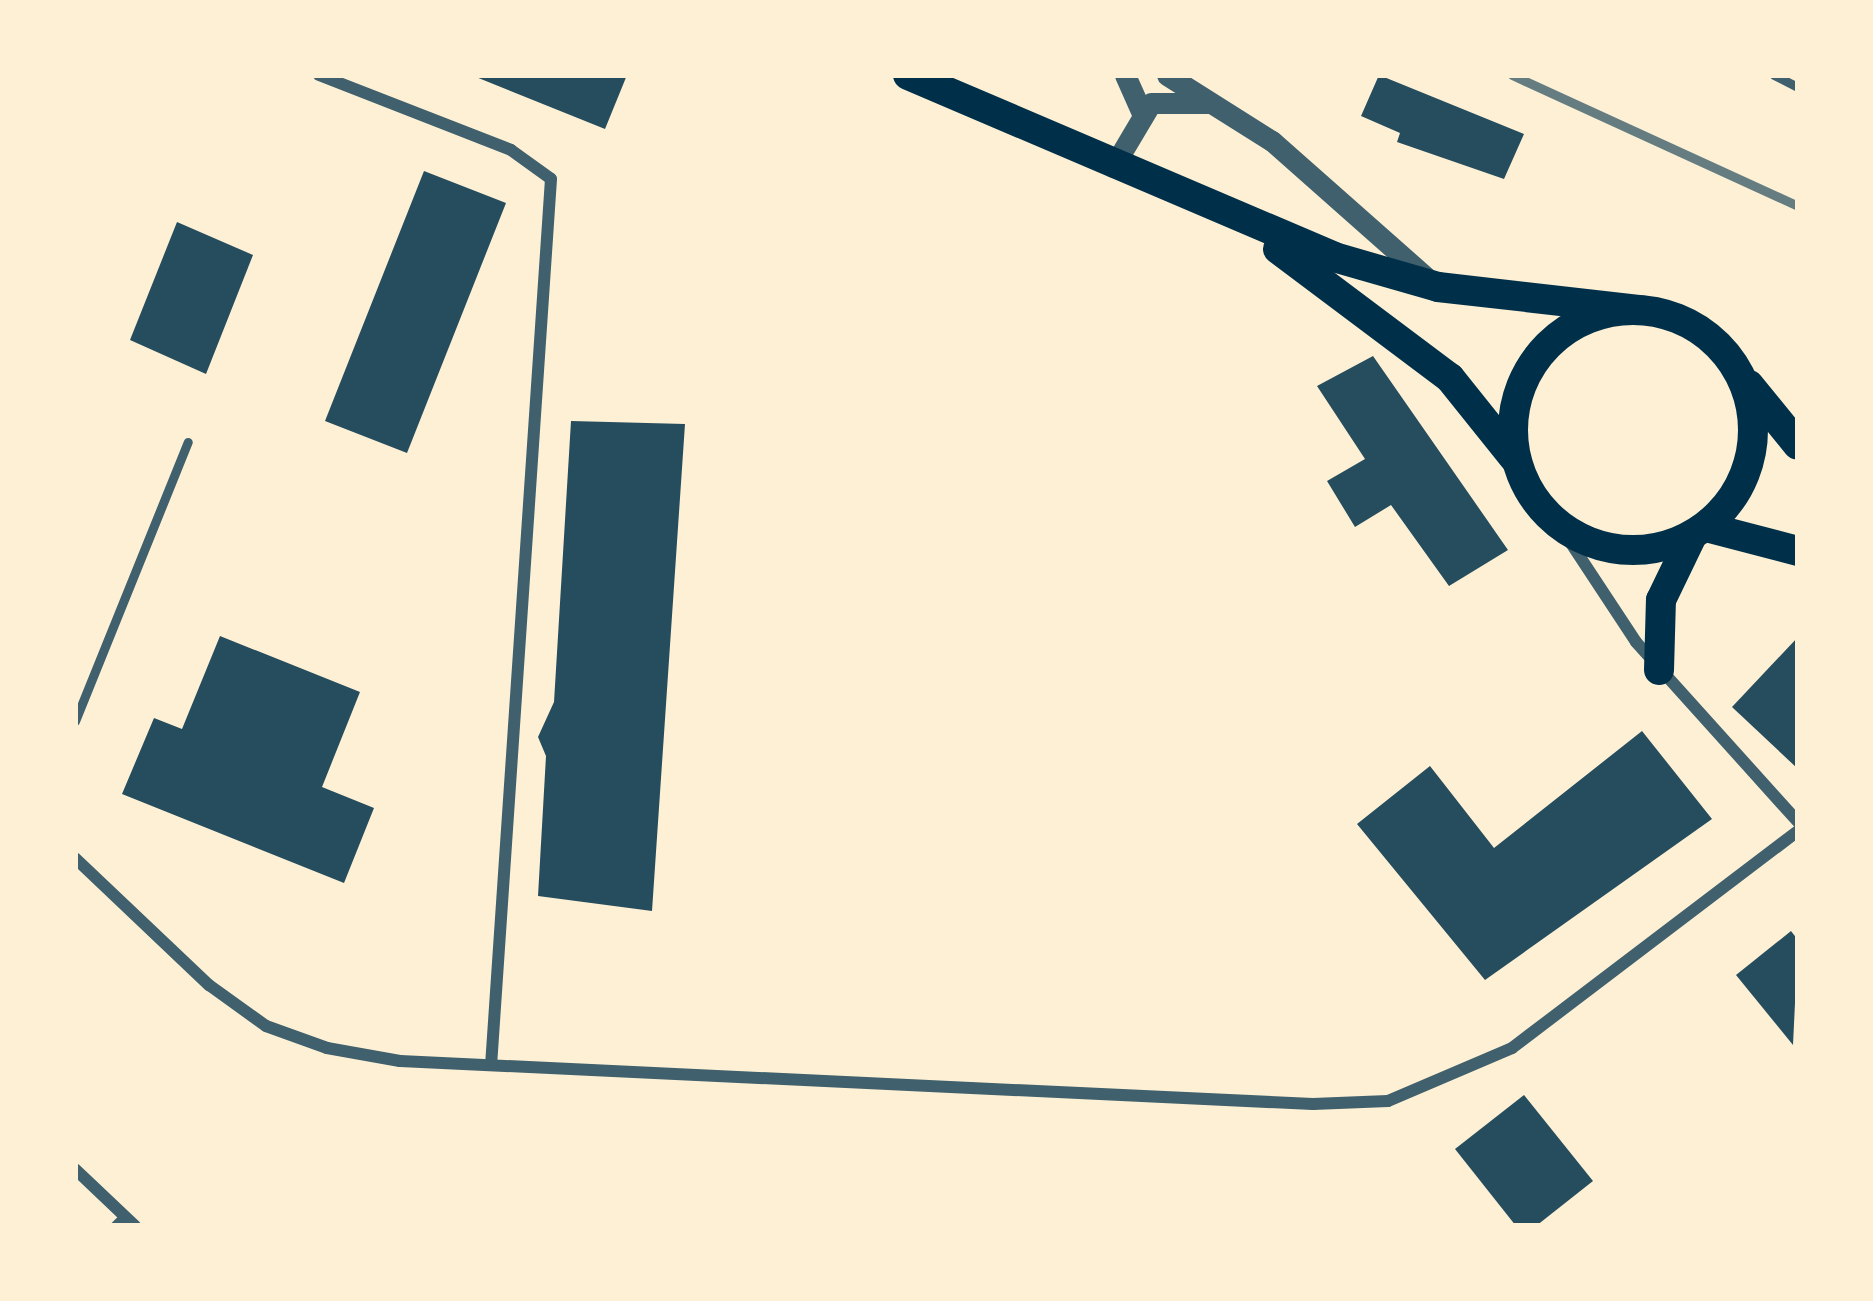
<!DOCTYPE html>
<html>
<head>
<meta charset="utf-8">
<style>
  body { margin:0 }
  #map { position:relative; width:1873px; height:1301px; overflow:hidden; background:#fdf0d5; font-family:"PT Sans",sans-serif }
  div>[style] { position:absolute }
  .building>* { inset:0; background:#264d5e }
  .service>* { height:9px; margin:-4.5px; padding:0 4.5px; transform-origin:4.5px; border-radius:4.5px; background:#3f606c }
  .minor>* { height:12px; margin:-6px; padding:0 6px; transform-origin:6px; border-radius:6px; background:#3f606c }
  .tertiary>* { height:21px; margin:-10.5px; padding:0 10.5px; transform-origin:10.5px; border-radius:10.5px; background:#3f606c }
  .primary>* { height:30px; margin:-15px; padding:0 15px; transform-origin:15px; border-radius:15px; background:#003049 }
  .primary>.ring { margin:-15px; padding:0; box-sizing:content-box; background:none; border:30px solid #003049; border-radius:50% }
  .rail>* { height:9px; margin:-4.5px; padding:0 4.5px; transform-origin:4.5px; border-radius:4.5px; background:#657d81 }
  span { translate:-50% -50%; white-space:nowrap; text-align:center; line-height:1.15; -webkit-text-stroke:9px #fdf0d5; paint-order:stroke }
  .frame { position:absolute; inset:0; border:78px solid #fdf0d5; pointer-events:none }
</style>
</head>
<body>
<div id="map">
  <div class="building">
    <i style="clip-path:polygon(471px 75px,627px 75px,605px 129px)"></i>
    <i style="clip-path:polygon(1379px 75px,1524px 134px,1504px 179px,1397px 142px,1400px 133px,1361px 116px)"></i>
    <i style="clip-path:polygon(424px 171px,506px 203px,407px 453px,325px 421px)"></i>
    <i style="clip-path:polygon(177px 222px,253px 255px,206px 374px,130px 340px)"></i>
    <i style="clip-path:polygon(1373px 356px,1508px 550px,1449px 586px,1391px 505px,1355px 527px,1327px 481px,1365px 459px,1317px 386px)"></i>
    <i style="clip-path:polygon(571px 421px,685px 424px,652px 911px,538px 896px,546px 756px,538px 737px,554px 702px)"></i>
    <i style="clip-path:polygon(220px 636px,360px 692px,322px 787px,374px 808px,344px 883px,122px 794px,154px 718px,182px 729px)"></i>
    <i style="clip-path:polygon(1798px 637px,1798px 769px,1732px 707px)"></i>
    <i style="clip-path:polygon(1642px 731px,1712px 819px,1485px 980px,1357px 824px,1430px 766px,1494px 848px)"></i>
    <i style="clip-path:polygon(1791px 931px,1798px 940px,1793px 1045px,1736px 975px)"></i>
    <i style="clip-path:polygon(1524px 1095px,1593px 1181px,1536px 1226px,1516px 1226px,1455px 1149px)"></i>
  </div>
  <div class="service">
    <i style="left:1774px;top:75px;width:27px;rotate:27deg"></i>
    <i style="left:75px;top:721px;width:301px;rotate:-68deg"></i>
    <i style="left:114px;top:1226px;width:14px;rotate:-45deg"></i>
  </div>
  <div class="minor">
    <i style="left:319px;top:75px;width:206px;rotate:21.3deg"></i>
    <i style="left:511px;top:150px;width:49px;rotate:35.9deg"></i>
    <i style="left:551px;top:179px;width:888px;rotate:93.87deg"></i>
    <i style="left:1555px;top:519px;width:147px;rotate:56.6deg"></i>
    <i style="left:1636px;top:642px;width:242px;rotate:48deg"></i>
    <i style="left:75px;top:858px;width:185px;rotate:43.5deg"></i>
    <i style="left:209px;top:985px;width:70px;rotate:35.7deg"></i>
    <i style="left:266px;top:1026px;width:65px;rotate:19.8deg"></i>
    <i style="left:327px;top:1048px;width:74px;rotate:10.1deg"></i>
    <i style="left:400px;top:1061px;width:914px;rotate:2.7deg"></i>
    <i style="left:1313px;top:1104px;width:75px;rotate:-2.3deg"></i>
    <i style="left:1388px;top:1101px;width:135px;rotate:-23.1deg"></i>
    <i style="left:1512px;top:1048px;width:359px;rotate:-37.2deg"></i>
    <i style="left:75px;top:1169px;width:83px;rotate:43.5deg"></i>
  </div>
  <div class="tertiary">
    <i style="left:1125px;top:75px;width:39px;rotate:66deg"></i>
    <i style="left:1167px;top:75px;width:124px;rotate:32.2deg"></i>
    <i style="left:1272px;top:141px;width:208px;rotate:41.5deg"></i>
    <i style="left:1113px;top:167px;width:74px;rotate:-59.3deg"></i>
    <i style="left:1151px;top:103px;width:57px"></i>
  </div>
  <div class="primary">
    <i style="left:908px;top:75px;width:463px;rotate:23.1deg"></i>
    <i style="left:1334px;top:257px;width:108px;rotate:16.1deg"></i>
    <i style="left:1438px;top:287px;width:204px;rotate:6.5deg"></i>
    <i style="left:1278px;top:249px;width:215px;rotate:36.9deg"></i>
    <i style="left:1450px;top:378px;width:102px;rotate:51.3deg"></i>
    <i class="ring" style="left:1513px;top:310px;width:210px;height:210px"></i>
    <i style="left:1749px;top:385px;width:77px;rotate:50.8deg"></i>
    <i style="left:1706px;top:527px;width:95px;rotate:14.6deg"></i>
    <i style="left:1659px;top:670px;width:70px;rotate:-88.4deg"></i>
    <i style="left:1661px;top:600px;width:71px;rotate:-64.2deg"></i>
  </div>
  <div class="rail">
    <i style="left:1512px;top:75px;width:315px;rotate:24.6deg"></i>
  </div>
  <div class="frame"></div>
</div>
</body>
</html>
